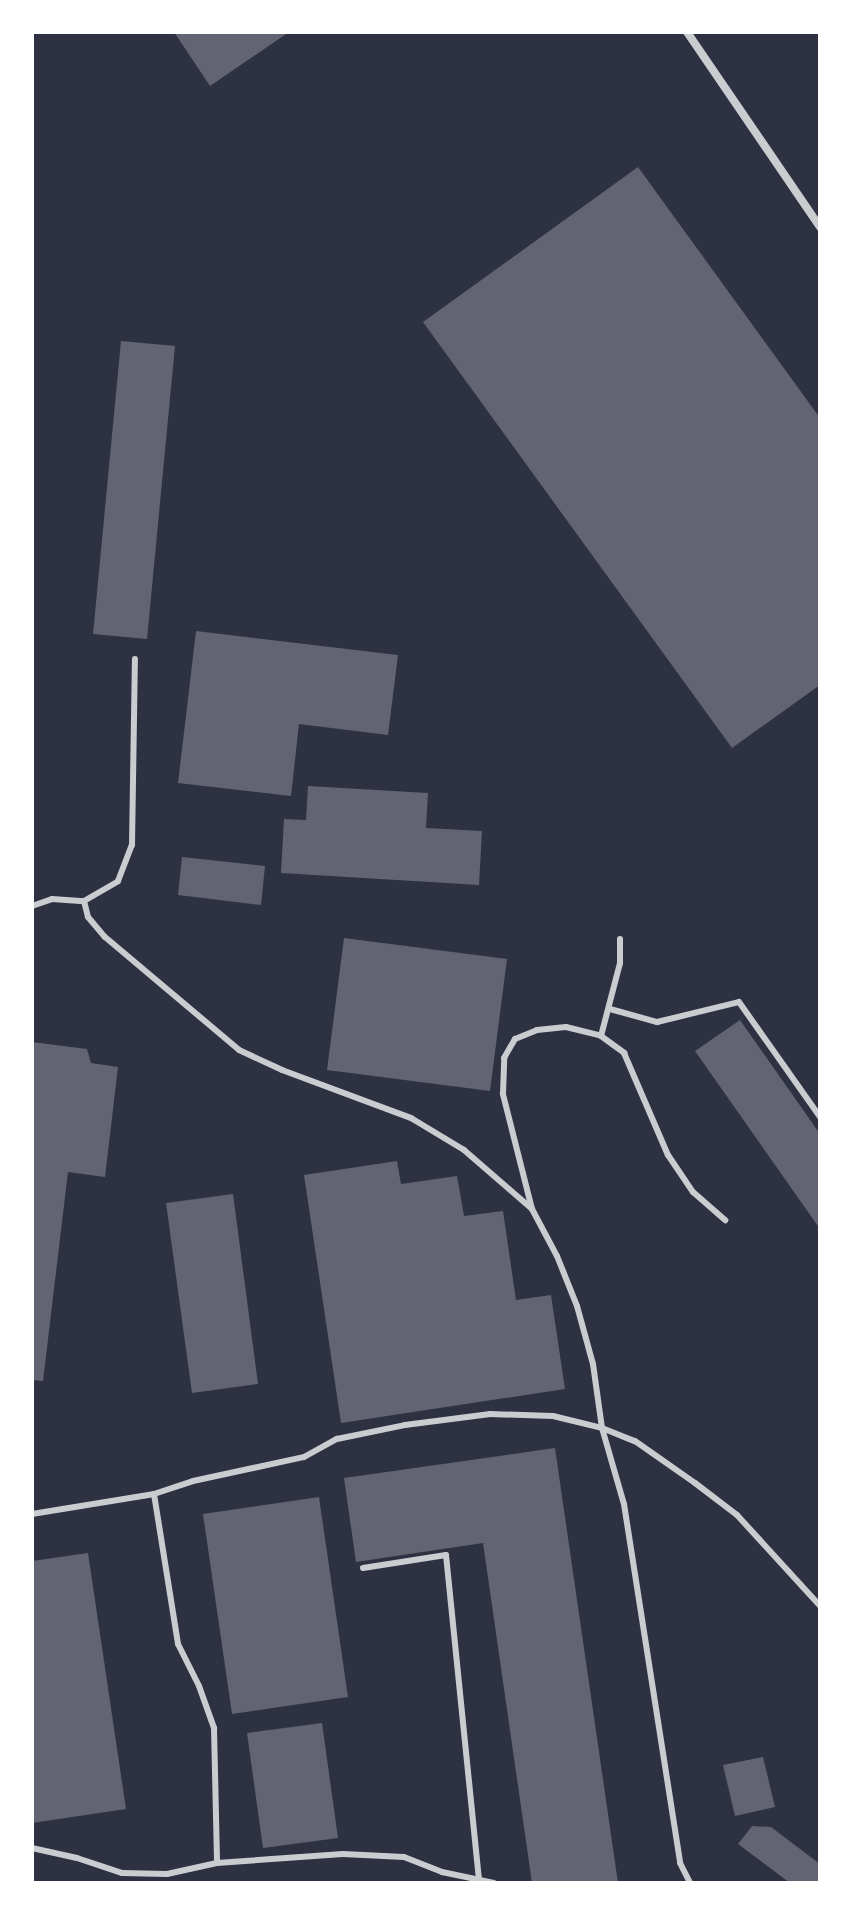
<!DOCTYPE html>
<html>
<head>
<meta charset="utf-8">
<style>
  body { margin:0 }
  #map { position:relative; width:852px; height:1915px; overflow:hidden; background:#2d3142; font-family:Lato,sans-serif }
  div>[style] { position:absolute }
  .building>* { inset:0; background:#626471 }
  .service>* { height:6px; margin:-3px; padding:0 3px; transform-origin:3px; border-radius:3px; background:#caccd0 }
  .minor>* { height:8px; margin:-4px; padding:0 4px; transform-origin:4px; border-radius:4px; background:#caccd0 }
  span { translate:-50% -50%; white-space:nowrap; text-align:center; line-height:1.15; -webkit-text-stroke:6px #fff; paint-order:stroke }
  .frame { position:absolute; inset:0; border:34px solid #fff; pointer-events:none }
</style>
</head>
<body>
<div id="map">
  <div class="building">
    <i style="clip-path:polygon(174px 32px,289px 32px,210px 86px)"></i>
    <i style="clip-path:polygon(638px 167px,820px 418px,820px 685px,732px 748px,423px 322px)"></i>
    <i style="clip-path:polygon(121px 341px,175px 346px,147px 639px,93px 634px)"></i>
    <i style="clip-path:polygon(196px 631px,398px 655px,388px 735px,299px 724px,291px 796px,178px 783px)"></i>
    <i style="clip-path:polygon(308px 786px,428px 793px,426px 828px,482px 831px,479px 885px,281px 873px,284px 819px,306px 820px)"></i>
    <i style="clip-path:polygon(182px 857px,265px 866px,261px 905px,178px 895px)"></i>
    <i style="clip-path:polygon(344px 938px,507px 959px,490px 1091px,327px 1070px)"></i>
    <i style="clip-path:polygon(740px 1020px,820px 1134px,820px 1229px,695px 1051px)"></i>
    <i style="clip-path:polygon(32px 1042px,87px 1049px,91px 1063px,118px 1067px,105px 1177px,68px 1172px,43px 1381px,32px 1380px)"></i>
    <i style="clip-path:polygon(397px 1161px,401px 1184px,457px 1176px,464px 1216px,503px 1211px,516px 1300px,551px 1295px,565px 1389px,341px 1423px,304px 1175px)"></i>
    <i style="clip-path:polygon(233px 1194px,258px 1384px,192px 1393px,166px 1203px)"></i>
    <i style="clip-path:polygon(555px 1448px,618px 1883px,532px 1883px,483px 1543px,356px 1562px,344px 1478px)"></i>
    <i style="clip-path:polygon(319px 1497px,348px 1697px,232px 1714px,203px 1514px)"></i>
    <i style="clip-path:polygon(88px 1553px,126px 1809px,32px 1823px,32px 1561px)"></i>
    <i style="clip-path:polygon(322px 1723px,338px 1838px,263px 1848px,247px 1733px)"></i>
    <i style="clip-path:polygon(763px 1757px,775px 1807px,735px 1816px,723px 1765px)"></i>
    <i style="clip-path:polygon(752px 1826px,771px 1827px,820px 1864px,820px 1883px,790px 1883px,738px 1844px)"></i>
  </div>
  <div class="service">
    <i style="left:84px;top:901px;width:16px;rotate:76deg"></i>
    <i style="left:88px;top:917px;width:26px;rotate:50deg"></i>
    <i style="left:105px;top:937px;width:175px;rotate:40.1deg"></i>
    <i style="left:239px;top:1050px;width:47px;rotate:24.9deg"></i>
    <i style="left:282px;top:1070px;width:138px;rotate:20.4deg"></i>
    <i style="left:411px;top:1118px;width:62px;rotate:31.1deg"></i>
    <i style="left:464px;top:1150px;width:90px;rotate:40.9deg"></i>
    <i style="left:532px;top:1209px;width:53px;rotate:62deg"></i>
    <i style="left:557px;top:1256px;width:54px;rotate:68.2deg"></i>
    <i style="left:577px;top:1306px;width:60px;rotate:74.6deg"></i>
    <i style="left:593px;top:1364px;width:65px;rotate:82deg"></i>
    <i style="left:602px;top:1428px;width:79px;rotate:73.9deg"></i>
    <i style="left:624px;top:1504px;width:363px;rotate:81.1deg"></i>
    <i style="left:680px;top:1863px;width:22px;rotate:63deg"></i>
    <i style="left:32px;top:906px;width:21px;rotate:-19deg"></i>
    <i style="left:52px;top:899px;width:32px;rotate:4deg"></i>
    <i style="left:84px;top:901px;width:39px;rotate:-30deg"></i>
    <i style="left:118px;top:881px;width:39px;rotate:-69deg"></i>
    <i style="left:132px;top:845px;width:186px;rotate:-89.1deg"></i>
    <i style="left:610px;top:1009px;width:49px;rotate:15.5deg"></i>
    <i style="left:657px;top:1022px;width:84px;rotate:-13.7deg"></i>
    <i style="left:739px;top:1002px;width:141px;rotate:54.8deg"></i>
    <i style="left:601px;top:1036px;width:75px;rotate:-75.4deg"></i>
    <i style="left:620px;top:963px;width:24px;rotate:-90deg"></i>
    <i style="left:532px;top:1209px;width:119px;rotate:-104.2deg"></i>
    <i style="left:503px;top:1094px;width:36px;rotate:-88deg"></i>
    <i style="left:504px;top:1058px;width:22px;rotate:-60deg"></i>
    <i style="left:515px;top:1039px;width:24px;rotate:-22deg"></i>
    <i style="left:537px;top:1030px;width:29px;rotate:-6deg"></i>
    <i style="left:566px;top:1027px;width:36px;rotate:14deg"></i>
    <i style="left:601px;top:1036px;width:29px;rotate:36deg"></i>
    <i style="left:624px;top:1053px;width:111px;rotate:66.7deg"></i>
    <i style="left:668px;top:1155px;width:45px;rotate:56deg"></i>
    <i style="left:693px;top:1192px;width:43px;rotate:41.2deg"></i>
    <i style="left:154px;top:1494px;width:152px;rotate:80.9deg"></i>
    <i style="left:178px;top:1644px;width:47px;rotate:63.4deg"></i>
    <i style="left:199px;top:1686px;width:45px;rotate:70.3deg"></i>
    <i style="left:214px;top:1728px;width:135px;rotate:88.7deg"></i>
    <i style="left:32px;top:1514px;width:124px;rotate:-9.3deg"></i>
    <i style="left:154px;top:1494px;width:41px;rotate:-18.4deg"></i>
    <i style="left:193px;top:1481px;width:114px;rotate:-12.2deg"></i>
    <i style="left:304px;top:1457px;width:38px;rotate:-29deg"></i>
    <i style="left:337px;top:1439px;width:69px;rotate:-11.6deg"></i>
    <i style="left:405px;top:1425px;width:86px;rotate:-7.4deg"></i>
    <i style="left:490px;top:1414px;width:63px;rotate:1.8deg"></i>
    <i style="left:553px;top:1416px;width:50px;rotate:13.8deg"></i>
    <i style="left:602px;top:1428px;width:35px;rotate:22deg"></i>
    <i style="left:635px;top:1441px;width:73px;rotate:35deg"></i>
    <i style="left:695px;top:1483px;width:53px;rotate:37.3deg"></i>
    <i style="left:737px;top:1515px;width:123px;rotate:47.6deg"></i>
    <i style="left:363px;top:1568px;width:84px;rotate:-8.9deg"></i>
    <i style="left:446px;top:1555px;width:327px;rotate:84.2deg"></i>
    <i style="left:32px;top:1848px;width:46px;rotate:12.5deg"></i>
    <i style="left:77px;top:1858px;width:47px;rotate:18.4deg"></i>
    <i style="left:122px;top:1873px;width:45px;rotate:1.3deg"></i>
    <i style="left:167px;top:1874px;width:51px;rotate:-12.4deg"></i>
    <i style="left:217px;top:1863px;width:126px;rotate:-4.1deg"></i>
    <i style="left:343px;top:1854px;width:61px;rotate:2.8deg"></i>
    <i style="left:404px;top:1857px;width:41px;rotate:21.5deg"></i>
    <i style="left:442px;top:1872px;width:53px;rotate:11.9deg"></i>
  </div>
  <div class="minor">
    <i style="left:687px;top:32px;width:236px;rotate:55.7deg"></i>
  </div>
  <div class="frame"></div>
</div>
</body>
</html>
